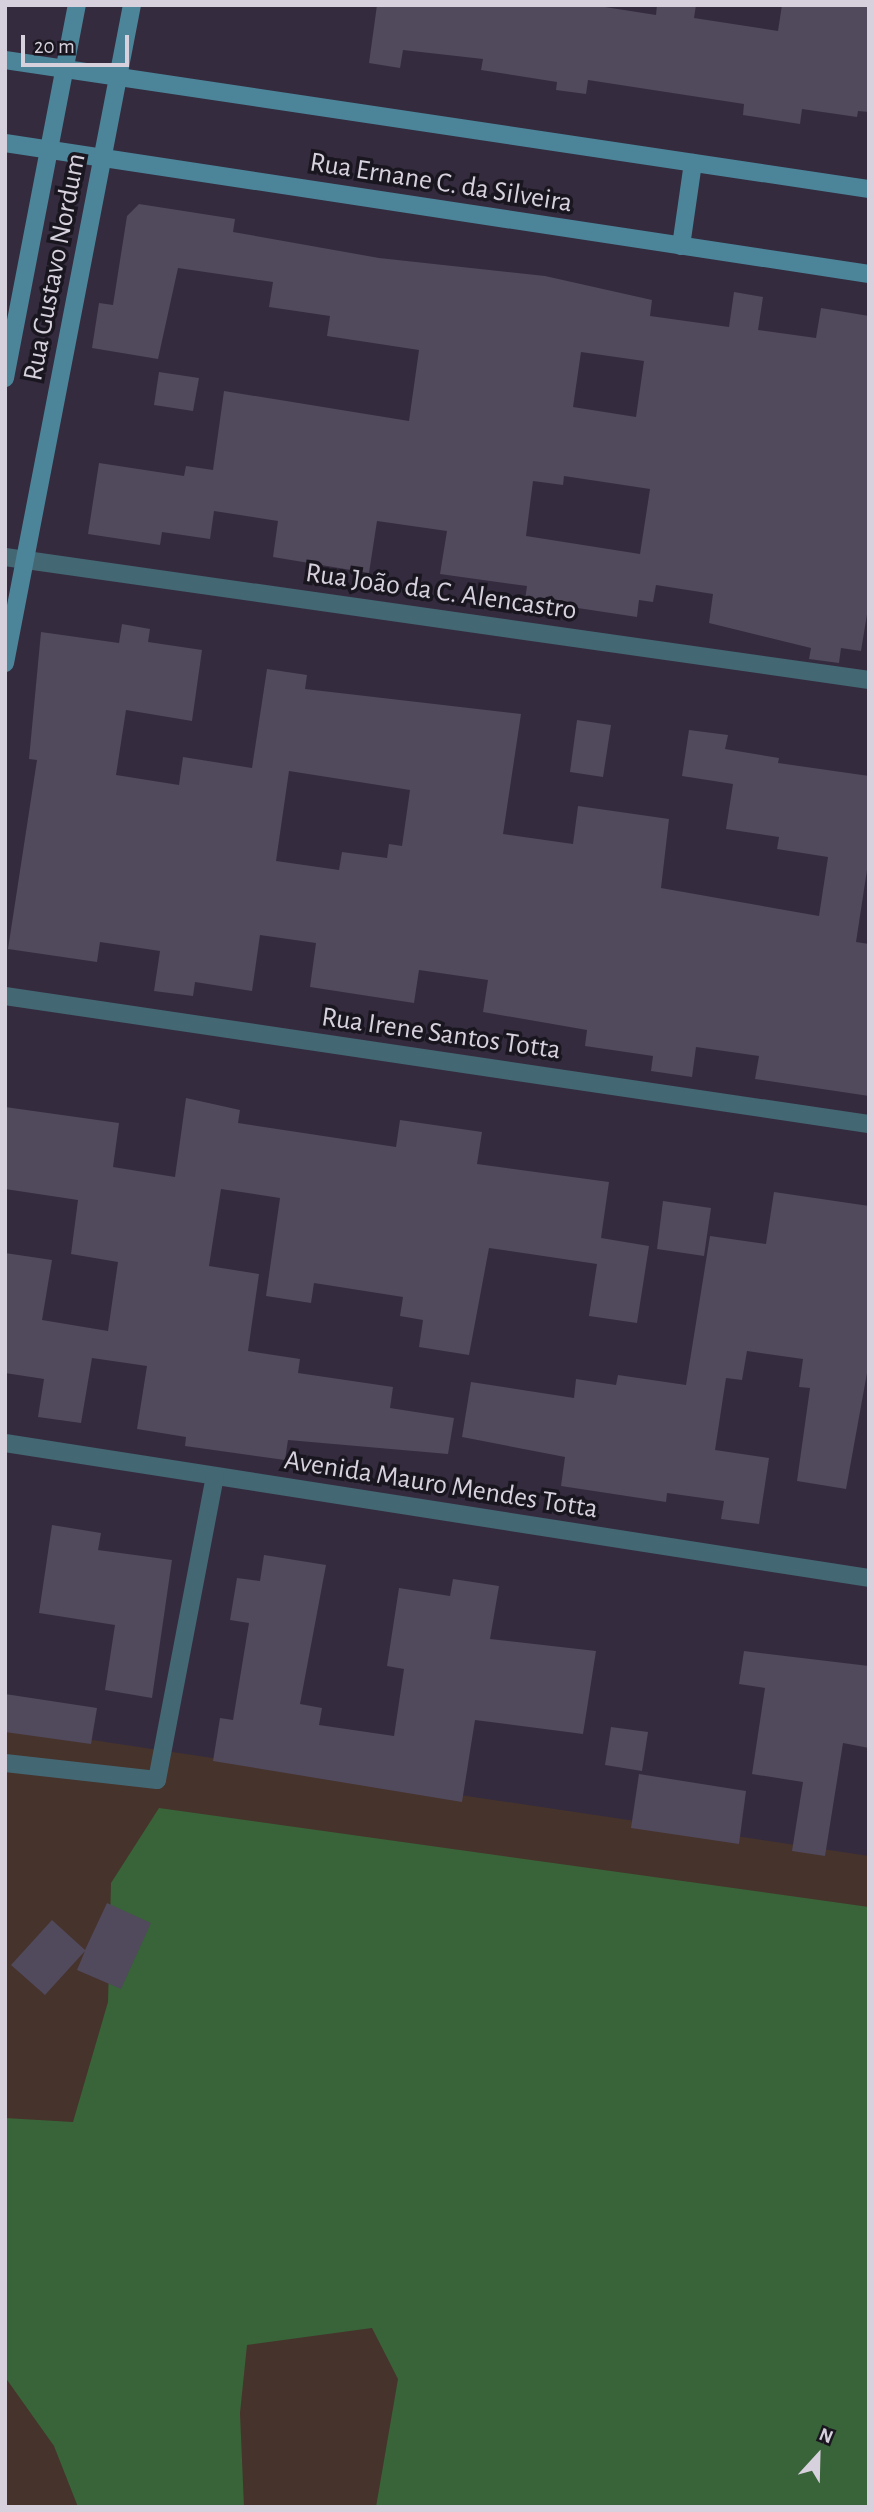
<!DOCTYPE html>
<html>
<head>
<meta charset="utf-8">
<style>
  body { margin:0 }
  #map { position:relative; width:874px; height:2512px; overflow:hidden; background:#342c3e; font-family:"Alegreya Sans",sans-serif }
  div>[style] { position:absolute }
  .commercial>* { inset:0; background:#46332c }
  .green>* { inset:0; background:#396338 }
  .building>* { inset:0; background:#51495c }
  .street>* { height:18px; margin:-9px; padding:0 9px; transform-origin:9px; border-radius:9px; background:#446774 }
  .secondary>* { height:18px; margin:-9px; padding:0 9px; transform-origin:9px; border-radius:9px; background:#4c859a }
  span { translate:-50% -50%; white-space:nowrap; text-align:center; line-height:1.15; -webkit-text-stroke:7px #1a161f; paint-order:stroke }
  .street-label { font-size:28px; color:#d6d1dd }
  .frame { position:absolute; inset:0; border:7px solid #d6d1dd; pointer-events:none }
  .north { position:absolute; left:783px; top:2421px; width:70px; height:70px; -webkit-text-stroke:5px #1a161f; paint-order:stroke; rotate:22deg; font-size:19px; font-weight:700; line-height:28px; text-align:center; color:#d6d1dd }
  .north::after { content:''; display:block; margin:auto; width:24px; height:32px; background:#d6d1dd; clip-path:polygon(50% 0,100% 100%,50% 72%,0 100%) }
  .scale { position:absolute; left:21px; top:35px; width:108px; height:32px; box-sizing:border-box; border:4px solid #d6d1dd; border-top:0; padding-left:9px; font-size:21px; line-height:24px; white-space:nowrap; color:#d6d1dd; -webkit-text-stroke:5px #1a161f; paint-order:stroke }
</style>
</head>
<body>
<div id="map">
  <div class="commercial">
    <i style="clip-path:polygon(5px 1727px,869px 1856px,869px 2507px,5px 2507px)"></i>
  </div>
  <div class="green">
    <i style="clip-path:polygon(159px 1808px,869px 1907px,869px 2507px,376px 2507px,398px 2379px,372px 2328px,247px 2345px,240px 2413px,244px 2507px,78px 2507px,54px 2446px,5px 2377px,5px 2118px,73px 2122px,108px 2002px,111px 1883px)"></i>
  </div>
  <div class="building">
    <i style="clip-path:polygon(377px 5px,592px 5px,656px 15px,657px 5px,696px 5px,694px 18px,778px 31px,782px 5px,869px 5px,869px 112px,858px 111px,857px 117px,802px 109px,800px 124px,743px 115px,744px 104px,588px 80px,586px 94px,556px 90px,557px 82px,481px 70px,483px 59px,403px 50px,400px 68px,369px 63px)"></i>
    <i style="clip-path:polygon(evenodd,139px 204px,235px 219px,233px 232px,379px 258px,545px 276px,652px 300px,650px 316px,729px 327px,734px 292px,763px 297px,758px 330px,816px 338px,821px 308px,869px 316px,869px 602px,861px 651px,841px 648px,839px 663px,809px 659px,811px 648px,709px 623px,713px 594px,656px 585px,653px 602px,639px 600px,637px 617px,525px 600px,527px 586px,440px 574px,447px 531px,377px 521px,369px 573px,273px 557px,278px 521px,214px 511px,210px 539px,162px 532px,160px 545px,88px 534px,99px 463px,184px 476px,186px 466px,213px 470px,224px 391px,409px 421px,419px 350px,327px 336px,330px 316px,269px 307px,273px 282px,178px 268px,158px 359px,92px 348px,99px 303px,113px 305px,127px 216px,139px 204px,581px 352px,644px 361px,636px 417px,573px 407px,581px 352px,139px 204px,564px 476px,650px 489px,640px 554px,526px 536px,533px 481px,563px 485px,564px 476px)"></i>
    <i style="clip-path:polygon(159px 372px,199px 378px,193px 411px,154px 405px)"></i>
    <i style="clip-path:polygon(evenodd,122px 624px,150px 629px,148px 642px,202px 650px,192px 721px,126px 710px,116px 775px,179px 785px,183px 757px,252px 768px,267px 669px,307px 675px,305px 689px,521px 714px,503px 834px,573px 844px,578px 806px,669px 819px,661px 888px,819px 916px,828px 857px,777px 849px,779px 837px,726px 829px,733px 784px,682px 776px,689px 730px,728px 735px,725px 749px,779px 758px,778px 763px,869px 776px,869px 857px,856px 942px,869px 944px,869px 1096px,755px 1079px,759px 1056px,696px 1047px,692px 1077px,651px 1071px,653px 1056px,585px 1046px,587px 1030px,483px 1012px,488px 980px,419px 970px,414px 1003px,310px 987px,316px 943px,260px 935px,252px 991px,195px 982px,193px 996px,154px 991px,160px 951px,100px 942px,97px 962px,8px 949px,37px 760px,29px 759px,41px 632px,119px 643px,122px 624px,289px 771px,410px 790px,402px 846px,389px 844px,387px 858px,342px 852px,339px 870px,276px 861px,289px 771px)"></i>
    <i style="clip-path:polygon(577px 720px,611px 725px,603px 777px,570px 772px)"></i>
    <i style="clip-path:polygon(186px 1098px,240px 1110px,238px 1123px,396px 1147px,400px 1120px,482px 1132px,477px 1164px,609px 1182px,601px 1238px,649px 1246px,637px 1323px,589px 1316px,597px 1264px,489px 1248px,469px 1355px,419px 1347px,423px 1320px,400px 1316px,403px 1297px,314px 1283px,311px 1303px,266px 1296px,280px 1198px,221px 1189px,209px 1266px,259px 1274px,248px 1351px,300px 1359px,298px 1373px,393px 1387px,390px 1408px,454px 1418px,448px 1454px,288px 1440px,285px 1460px,185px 1446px,186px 1437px,137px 1429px,147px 1366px,92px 1358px,81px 1423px,38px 1417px,44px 1379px,5px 1373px,5px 1253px,52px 1260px,42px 1320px,108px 1331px,118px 1262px,71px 1254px,78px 1200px,5px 1189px,5px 1107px,119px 1123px,113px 1167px,175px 1177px)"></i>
    <i style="clip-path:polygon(774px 1192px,869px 1206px,869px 1362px,846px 1489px,797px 1481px,810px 1388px,799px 1387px,803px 1359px,747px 1351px,742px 1380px,726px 1378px,715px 1450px,769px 1458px,759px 1524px,721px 1519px,724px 1501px,667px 1493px,666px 1502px,561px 1486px,565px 1457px,462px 1437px,471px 1382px,574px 1398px,576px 1379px,616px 1385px,618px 1375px,686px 1385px,710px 1236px,766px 1244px)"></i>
    <i style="clip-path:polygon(663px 1201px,711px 1208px,704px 1256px,657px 1249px)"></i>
    <i style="clip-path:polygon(52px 1525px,101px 1533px,98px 1550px,172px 1560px,152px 1698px,105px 1690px,115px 1625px,39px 1613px)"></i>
    <i style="clip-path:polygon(264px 1555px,326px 1565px,300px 1704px,322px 1708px,319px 1725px,394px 1736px,404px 1669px,387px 1666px,399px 1588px,450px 1596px,453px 1579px,499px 1586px,490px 1639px,596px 1651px,583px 1734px,475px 1720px,462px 1802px,213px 1761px,220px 1718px,233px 1720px,249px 1623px,230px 1620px,237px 1578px,260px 1581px)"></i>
    <i style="clip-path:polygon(744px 1651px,869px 1666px,869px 1748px,843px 1743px,825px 1856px,792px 1851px,803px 1782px,752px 1774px,765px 1688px,739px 1684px)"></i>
    <i style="clip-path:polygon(5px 1694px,97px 1708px,91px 1744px,5px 1732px)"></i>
    <i style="clip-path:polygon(611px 1727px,648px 1732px,642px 1771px,605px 1765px)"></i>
    <i style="clip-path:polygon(639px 1774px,746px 1791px,739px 1844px,631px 1828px)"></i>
    <i style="clip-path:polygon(107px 1903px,151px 1923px,121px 1989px,77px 1970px,85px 1951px,45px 1995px,11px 1965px,52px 1920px,85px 1950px)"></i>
  </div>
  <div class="street">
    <i style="left:5px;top:557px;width:873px;rotate:8.1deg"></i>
    <i style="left:5px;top:996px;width:873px;rotate:8.43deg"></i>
    <i style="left:5px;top:1443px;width:874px;rotate:8.88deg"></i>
    <i style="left:5px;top:1763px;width:153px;rotate:6.4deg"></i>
    <i style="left:157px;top:1780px;width:309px;rotate:-79.2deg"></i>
  </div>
  <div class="secondary">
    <i style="left:5px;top:60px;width:874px;rotate:8.49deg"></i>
    <i style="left:5px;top:143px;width:874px;rotate:8.62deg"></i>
    <i style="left:681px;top:246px;width:84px;rotate:-81.8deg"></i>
    <i style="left:5px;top:378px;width:380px;rotate:-79.1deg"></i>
    <i style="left:5px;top:663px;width:670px;rotate:-79.08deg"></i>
  </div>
  <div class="street-label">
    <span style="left:441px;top:183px;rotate:9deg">Rua Ernane C. da Silveira</span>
    <span style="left:55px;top:267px;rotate:-79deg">Rua Gustavo Nordum</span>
    <span style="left:441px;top:592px;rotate:8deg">Rua João da C. Alencastro</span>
    <span style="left:441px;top:1034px;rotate:8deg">Rua Irene Santos Totta</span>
    <span style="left:441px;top:1485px;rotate:9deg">Avenida Mauro Mendes Totta</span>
  </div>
  <div class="frame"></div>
  <div class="north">N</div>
  <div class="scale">20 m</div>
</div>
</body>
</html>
